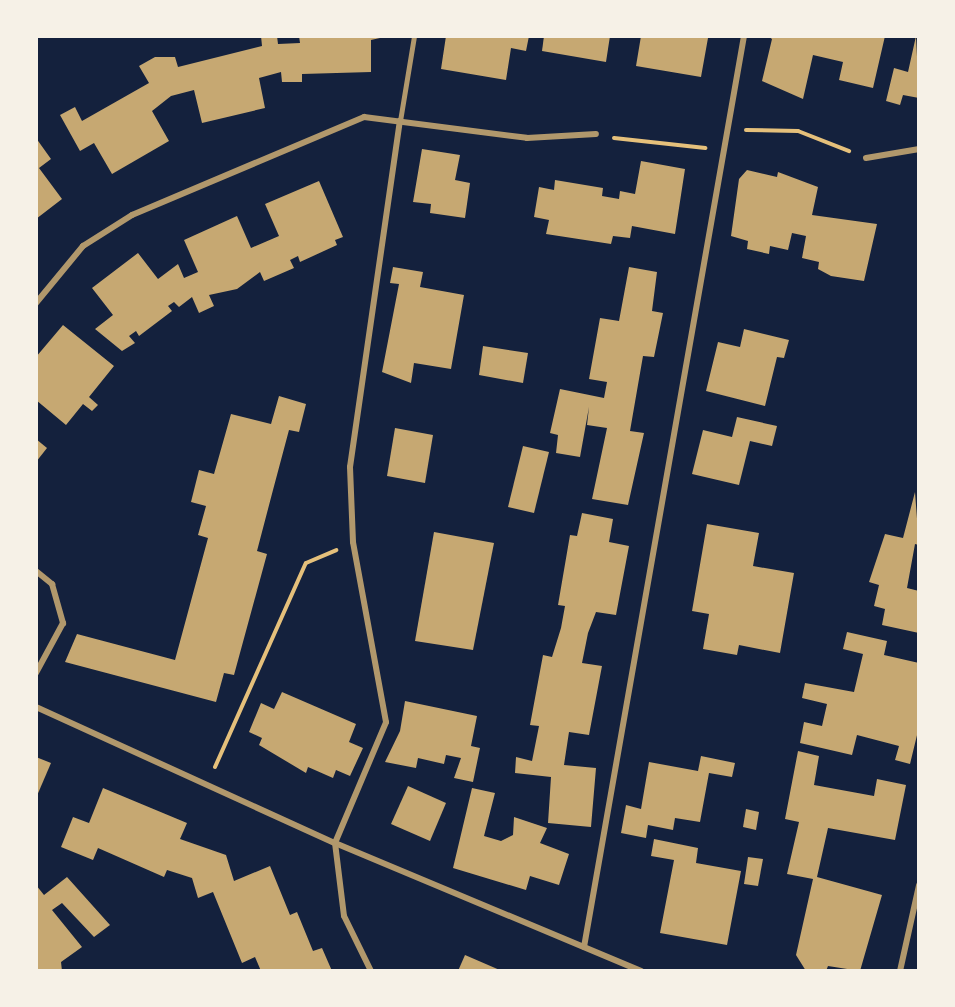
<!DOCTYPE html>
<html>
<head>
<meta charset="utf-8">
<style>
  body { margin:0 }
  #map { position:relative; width:955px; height:1007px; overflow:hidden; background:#14213d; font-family:"Roboto Serif",serif }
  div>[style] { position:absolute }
  .building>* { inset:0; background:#c6a872 }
  .path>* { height:4px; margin:-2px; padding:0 2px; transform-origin:2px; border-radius:2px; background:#e5c07b }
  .service>* { height:4.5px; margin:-2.25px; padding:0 2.25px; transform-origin:2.25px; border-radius:2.25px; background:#b1986c }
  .minor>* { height:6px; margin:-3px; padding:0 3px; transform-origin:3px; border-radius:3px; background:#b1986c }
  span { translate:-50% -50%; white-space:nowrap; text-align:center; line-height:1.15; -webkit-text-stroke:4.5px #f6f1e7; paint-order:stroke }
  .frame { position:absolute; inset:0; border:38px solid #f6f1e7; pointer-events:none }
</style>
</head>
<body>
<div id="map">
  <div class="building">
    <i style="clip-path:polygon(261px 36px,277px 36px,278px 44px,300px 43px,299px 36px,389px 36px,371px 40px,371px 72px,302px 74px,302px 82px,282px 82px,281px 72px,259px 78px,265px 108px,202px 123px,194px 90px,171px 96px,152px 111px,169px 141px,112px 174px,94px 143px,80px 151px,60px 115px,75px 107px,82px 121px,149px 83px,139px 66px,155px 57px,175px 57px,178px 67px,262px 46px)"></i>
    <i style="clip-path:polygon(446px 36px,529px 36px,526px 51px,511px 48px,506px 80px,441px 69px)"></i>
    <i style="clip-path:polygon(544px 36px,610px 36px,606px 62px,542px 51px)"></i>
    <i style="clip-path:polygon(641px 36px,723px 36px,708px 38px,701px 77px,636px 66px)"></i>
    <i style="clip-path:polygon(768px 36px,885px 36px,873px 88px,839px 80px,843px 62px,813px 55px,803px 99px,762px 81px,772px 39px)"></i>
    <i style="clip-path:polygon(916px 36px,919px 98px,903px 95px,900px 105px,886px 101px,894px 68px,908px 72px)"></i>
    <i style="clip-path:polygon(36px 138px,51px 159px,39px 168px,62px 199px,36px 219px)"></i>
    <i style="clip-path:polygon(422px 149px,460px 155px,455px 180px,470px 183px,465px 218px,430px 213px,431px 204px,413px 202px)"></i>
    <i style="clip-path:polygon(641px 161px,685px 169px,675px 234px,632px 226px,630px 238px,613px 236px,611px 244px,546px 234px,549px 220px,534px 217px,539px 187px,554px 190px,555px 180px,603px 188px,602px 196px,619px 199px,620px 191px,635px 194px)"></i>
    <i style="clip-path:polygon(747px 170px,777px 177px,778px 172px,818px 187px,812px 215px,877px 224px,864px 281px,831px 276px,818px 269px,819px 262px,802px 258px,806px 236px,792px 233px,788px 250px,770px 246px,769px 254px,747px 249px,748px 241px,731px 236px,739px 179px)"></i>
    <i style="clip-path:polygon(319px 181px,343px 237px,335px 240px,337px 245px,300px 262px,298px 256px,290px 260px,294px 268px,264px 281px,260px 272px,237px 289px,209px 295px,214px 306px,199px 313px,192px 297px,179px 307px,174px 302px,168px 306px,172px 311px,139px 336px,136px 331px,129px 336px,135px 343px,122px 351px,95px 329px,113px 315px,92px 288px,138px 253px,158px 279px,178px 264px,184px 278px,198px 272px,184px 240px,237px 216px,251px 248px,279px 236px,265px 204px)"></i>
    <i style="clip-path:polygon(393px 267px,423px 272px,420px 287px,464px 295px,451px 369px,414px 363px,411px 383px,382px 372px,399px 284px,390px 283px)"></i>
    <i style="clip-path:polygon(629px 267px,657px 272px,652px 311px,663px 313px,654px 357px,643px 356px,630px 431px,644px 433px,628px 505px,592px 499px,607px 428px,587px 425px,589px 407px,580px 457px,556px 453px,558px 435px,550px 433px,560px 389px,604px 398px,607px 382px,589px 379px,600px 318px,619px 321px)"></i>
    <i style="clip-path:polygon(63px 325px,114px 366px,89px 397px,98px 405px,92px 411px,83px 404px,66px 425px,36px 400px,36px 357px)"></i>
    <i style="clip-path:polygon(744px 329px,789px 340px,784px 358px,777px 357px,765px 406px,706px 391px,718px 342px,740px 347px)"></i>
    <i style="clip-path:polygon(483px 346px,528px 353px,523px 383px,479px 375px)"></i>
    <i style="clip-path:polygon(279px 396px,306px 404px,299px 432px,289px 430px,273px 490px,257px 551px,267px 554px,234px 675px,224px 673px,216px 702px,65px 662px,77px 634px,175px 660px,208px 538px,198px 535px,206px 506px,191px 502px,199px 470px,214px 474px,231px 414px,271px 424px)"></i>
    <i style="clip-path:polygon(737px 417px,777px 426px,772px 446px,750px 441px,739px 485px,692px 474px,703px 430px,732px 437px)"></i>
    <i style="clip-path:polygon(395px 428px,433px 435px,425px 483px,387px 476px)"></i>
    <i style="clip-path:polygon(36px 439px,47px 448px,36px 462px)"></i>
    <i style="clip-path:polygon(523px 446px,549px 452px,534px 513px,508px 507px)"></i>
    <i style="clip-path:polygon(915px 492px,919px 545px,915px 544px,907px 588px,919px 591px,919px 633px,882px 625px,885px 609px,874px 606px,879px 585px,869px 582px,885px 534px,903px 538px)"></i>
    <i style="clip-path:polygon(582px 513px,613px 519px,609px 542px,629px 546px,616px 615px,596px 612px,588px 633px,582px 663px,602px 666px,589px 735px,569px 732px,564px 765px,596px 768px,591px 827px,548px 823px,551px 777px,515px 773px,516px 757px,532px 761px,539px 726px,530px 725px,543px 655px,552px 657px,561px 628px,565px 606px,558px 605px,570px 535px,577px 536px)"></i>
    <i style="clip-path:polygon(707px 524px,759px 533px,753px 566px,794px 573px,780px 653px,739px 645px,737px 655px,703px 649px,709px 614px,692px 611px)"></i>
    <i style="clip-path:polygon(434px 532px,494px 543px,473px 650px,415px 641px)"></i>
    <i style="clip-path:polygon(847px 632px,887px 641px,884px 655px,919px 663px,919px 727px,910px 764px,895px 760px,899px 746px,857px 735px,852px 755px,800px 743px,804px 722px,822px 726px,827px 704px,802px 698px,805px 683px,854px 692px,863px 654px,843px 649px)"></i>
    <i style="clip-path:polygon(282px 692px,356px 724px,349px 742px,363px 748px,350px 776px,336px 770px,333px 778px,308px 767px,306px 773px,259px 745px,262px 738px,249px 732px,261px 703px,274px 709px)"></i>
    <i style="clip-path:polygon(405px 701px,477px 716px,471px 746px,480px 748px,473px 782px,454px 778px,461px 758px,446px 755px,444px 764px,418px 758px,416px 768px,385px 762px,400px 731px)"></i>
    <i style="clip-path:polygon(798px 751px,819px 756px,814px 785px,874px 796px,877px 779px,906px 785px,895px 840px,828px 828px,817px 877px,882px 895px,860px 971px,828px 966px,826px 971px,806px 971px,796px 955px,813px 879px,787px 874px,799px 822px,785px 819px)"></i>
    <i style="clip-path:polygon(701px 756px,735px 763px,732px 777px,709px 773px,700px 822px,675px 818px,673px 830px,648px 825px,646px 838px,621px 833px,626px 805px,641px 809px,649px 762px,698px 771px)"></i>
    <i style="clip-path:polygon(36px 757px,51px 763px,36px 798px)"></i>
    <i style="clip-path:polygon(408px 786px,446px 803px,430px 841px,391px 824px)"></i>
    <i style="clip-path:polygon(103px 788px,187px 823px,180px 839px,226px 855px,234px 881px,270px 866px,290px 915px,297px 912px,313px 951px,322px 948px,332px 971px,261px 971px,255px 957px,242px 963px,213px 892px,198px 898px,192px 878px,167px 870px,164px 877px,98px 848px,93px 860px,61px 847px,73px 817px,89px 823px)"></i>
    <i style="clip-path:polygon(472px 788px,495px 793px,484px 836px,501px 841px,513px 835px,514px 817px,547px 828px,540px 843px,569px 854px,559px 885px,530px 876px,526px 890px,453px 868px)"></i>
    <i style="clip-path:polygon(746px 809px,759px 812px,756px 830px,743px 827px)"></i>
    <i style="clip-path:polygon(654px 839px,698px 848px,696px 863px,741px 871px,727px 945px,660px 933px,674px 860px,651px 856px)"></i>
    <i style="clip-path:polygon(748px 857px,763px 859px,758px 886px,744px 884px)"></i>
    <i style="clip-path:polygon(67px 877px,110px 925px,94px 937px,62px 903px,52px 910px,82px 947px,61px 962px,62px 971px,36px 971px,36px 885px,44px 895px)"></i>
    <i style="clip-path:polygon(465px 955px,502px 971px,458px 971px)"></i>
  </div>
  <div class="path">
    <i style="left:746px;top:130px;width:52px;rotate:1.1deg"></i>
    <i style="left:798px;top:131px;width:55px;rotate:21.4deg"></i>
    <i style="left:614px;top:138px;width:92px;rotate:6.3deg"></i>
    <i style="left:215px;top:767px;width:223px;rotate:-66deg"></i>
    <i style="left:306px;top:563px;width:33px;rotate:-23deg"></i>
  </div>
  <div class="service">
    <i style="left:400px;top:121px;width:86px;rotate:-80.6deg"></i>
  </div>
  <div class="minor">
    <i style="left:866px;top:158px;width:54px;rotate:-9.6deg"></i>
    <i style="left:36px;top:303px;width:74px;rotate:-50.5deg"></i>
    <i style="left:83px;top:246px;width:58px;rotate:-32.3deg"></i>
    <i style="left:132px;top:215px;width:252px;rotate:-22.9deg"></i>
    <i style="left:364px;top:117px;width:164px;rotate:7.3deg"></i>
    <i style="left:527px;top:138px;width:69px;rotate:-3.3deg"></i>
    <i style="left:36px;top:571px;width:21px;rotate:39deg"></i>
    <i style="left:52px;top:584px;width:41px;rotate:74.2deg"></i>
    <i style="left:63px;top:623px;width:57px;rotate:118.4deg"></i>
    <i style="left:36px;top:707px;width:328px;rotate:24.5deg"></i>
    <i style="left:335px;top:843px;width:332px;rotate:22.7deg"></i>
    <i style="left:584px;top:947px;width:925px;rotate:-80.04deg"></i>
    <i style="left:371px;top:971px;width:61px;rotate:-116.1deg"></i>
    <i style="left:344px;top:916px;width:74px;rotate:-97deg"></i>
    <i style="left:335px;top:843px;width:131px;rotate:-67.1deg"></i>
    <i style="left:386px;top:722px;width:183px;rotate:-100.4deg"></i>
    <i style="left:353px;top:542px;width:75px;rotate:-92.3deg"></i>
    <i style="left:350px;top:467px;width:350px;rotate:-81.8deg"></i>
    <i style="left:900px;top:971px;width:88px;rotate:-77.5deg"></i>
  </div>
  <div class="frame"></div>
</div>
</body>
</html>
